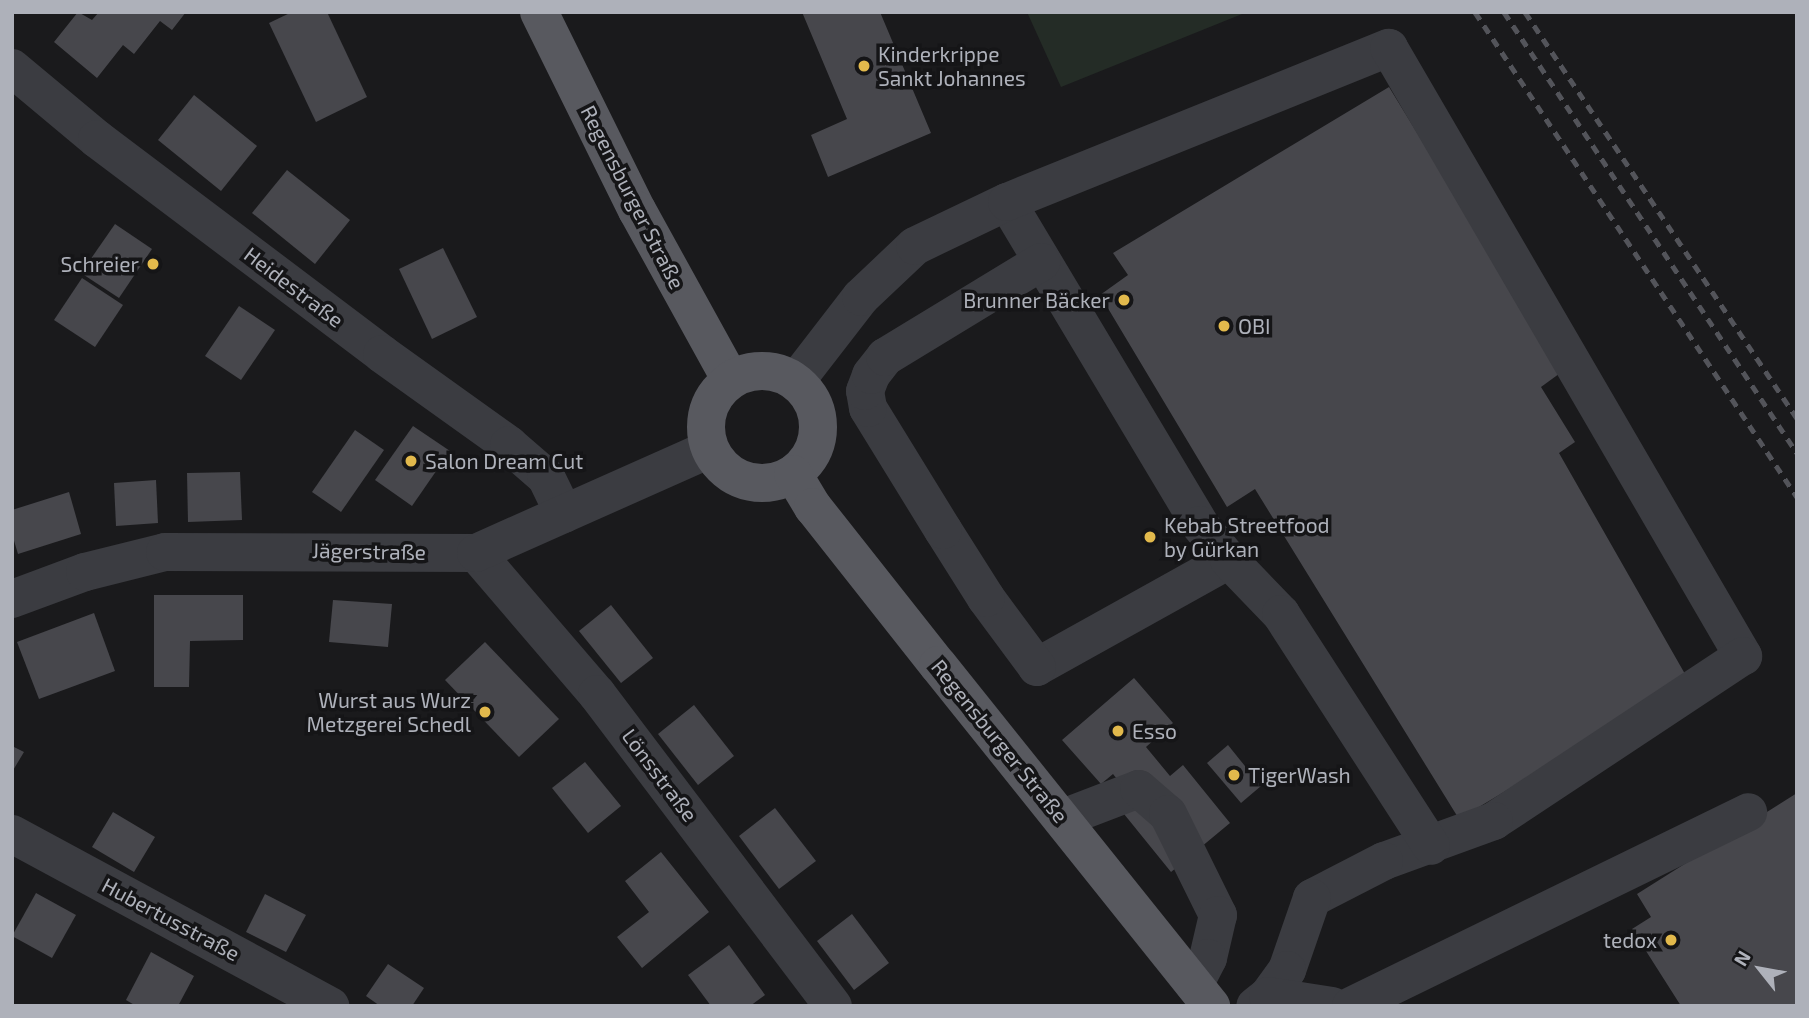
<!DOCTYPE html>
<html>
<head>
<meta charset="utf-8">
<style>
  body { margin:0 }
  #map { position:relative; width:1809px; height:1018px; overflow:hidden; background:#1a1a1c; font-family:"Exo 2",sans-serif }
  div>[style] { position:absolute }
  .green>* { inset:0; background:#242c26 }
  .building>* { inset:0; background:#47474c }
  .minor>* { height:38px; margin:-19px; padding:0 19px; transform-origin:19px; border-radius:19px; background:#3b3c41 }
  .major>* { height:38px; margin:-19px; padding:0 19px; transform-origin:19px; border-radius:19px; background:#58595f }
  .major>.ring { margin:-19px; padding:0; box-sizing:content-box; background:none; border:38px solid #58595f; border-radius:50% }
  .rail>* { height:5px; margin-top:-2.5px; transform-origin:0; background:repeating-linear-gradient(90deg,#53545a 0 9px,transparent 0 16px) }
  .dots>* { width:19px; height:19px; translate:-50% -50%; box-sizing:border-box; border:4px solid #151517; border-radius:50% }
  span { translate:-50% -50%; white-space:nowrap; text-align:center; line-height:1.15; -webkit-text-stroke:7px #151517; paint-order:stroke }
  .poi-label { font-size:21px; color:#aeb1ba }
  .left { translate:0 -50%; text-align:left }
  .right { translate:-100% -50%; text-align:right }
  .street-label { font-size:21px; color:#aeb1ba }
  .frame { position:absolute; inset:0; border:14px solid #aeb1ba; pointer-events:none }
  .north { position:absolute; left:1725px; top:934px; width:70px; height:70px; -webkit-text-stroke:5px #151517; paint-order:stroke; rotate:301deg; font-size:19px; font-weight:700; line-height:28px; text-align:center; color:#aeb1ba }
  .north::after { content:''; display:block; margin:auto; width:24px; height:32px; background:#aeb1ba; clip-path:polygon(50% 0,100% 100%,50% 72%,0 100%) }
</style>
</head>
<body>
<div id="map">
  <div class="green">
    <i style="clip-path:polygon(1027px 12px,1247px 12px,1061px 87px)"></i>
  </div>
  <div class="building">
    <i style="clip-path:polygon(78px 12px,92px 20px,99px 12px,186px 12px,172px 30px,160px 21px,134px 54px,123px 45px,97px 78px,54px 42px)"></i>
    <i style="clip-path:polygon(292px 12px,327px 12px,367px 97px,316px 122px,269px 23px)"></i>
    <i style="clip-path:polygon(802px 12px,880px 12px,931px 133px,828px 177px,811px 135px,847px 119px)"></i>
    <i style="clip-path:polygon(1389px 87px,1563px 371px,1541px 387px,1575px 442px,1559px 453px,1689px 681px,1459px 819px,1255px 489px,1227px 507px,1100px 295px,1128px 275px,1113px 253px)"></i>
    <i style="clip-path:polygon(194px 95px,257px 146px,221px 191px,158px 140px)"></i>
    <i style="clip-path:polygon(287px 170px,350px 220px,315px 264px,252px 213px)"></i>
    <i style="clip-path:polygon(115px 224px,152px 249px,119px 298px,81px 273px)"></i>
    <i style="clip-path:polygon(443px 248px,477px 317px,432px 339px,399px 269px)"></i>
    <i style="clip-path:polygon(82px 278px,123px 305px,95px 347px,54px 320px)"></i>
    <i style="clip-path:polygon(239px 306px,275px 330px,241px 380px,205px 356px)"></i>
    <i style="clip-path:polygon(413px 426px,450px 451px,412px 506px,375px 480px)"></i>
    <i style="clip-path:polygon(355px 430px,384px 450px,341px 512px,312px 492px)"></i>
    <i style="clip-path:polygon(240px 472px,242px 520px,188px 522px,187px 473px)"></i>
    <i style="clip-path:polygon(156px 480px,158px 523px,116px 526px,114px 483px)"></i>
    <i style="clip-path:polygon(69px 492px,81px 534px,18px 554px,12px 534px,12px 510px)"></i>
    <i style="clip-path:polygon(154px 595px,243px 595px,243px 640px,190px 641px,189px 687px,154px 687px)"></i>
    <i style="clip-path:polygon(333px 600px,392px 604px,388px 647px,329px 642px)"></i>
    <i style="clip-path:polygon(611px 605px,653px 658px,621px 683px,579px 631px)"></i>
    <i style="clip-path:polygon(94px 613px,115px 671px,39px 699px,17px 642px)"></i>
    <i style="clip-path:polygon(485px 642px,559px 719px,519px 757px,445px 680px)"></i>
    <i style="clip-path:polygon(1134px 678px,1173px 723px,1146px 747px,1170px 776px,1183px 765px,1230px 823px,1171px 872px,1124px 814px,1136px 803px,1113px 774px,1101px 784px,1062px 740px)"></i>
    <i style="clip-path:polygon(694px 705px,734px 756px,698px 785px,658px 734px)"></i>
    <i style="clip-path:polygon(1228px 745px,1261px 786px,1241px 803px,1207px 763px)"></i>
    <i style="clip-path:polygon(12px 746px,24px 752px,12px 772px)"></i>
    <i style="clip-path:polygon(585px 762px,621px 806px,588px 833px,552px 788px)"></i>
    <i style="clip-path:polygon(1797px 793px,1797px 1006px,1681px 1006px,1632px 929px,1651px 917px,1637px 894px)"></i>
    <i style="clip-path:polygon(775px 808px,816px 861px,779px 889px,739px 836px)"></i>
    <i style="clip-path:polygon(113px 812px,155px 837px,134px 872px,92px 847px)"></i>
    <i style="clip-path:polygon(661px 852px,709px 912px,642px 968px,617px 937px,649px 912px,625px 881px)"></i>
    <i style="clip-path:polygon(36px 893px,76px 915px,52px 958px,12px 936px)"></i>
    <i style="clip-path:polygon(265px 894px,306px 915px,286px 952px,246px 932px)"></i>
    <i style="clip-path:polygon(852px 914px,889px 963px,854px 990px,817px 941px)"></i>
    <i style="clip-path:polygon(729px 945px,765px 995px,750px 1006px,711px 1006px,688px 975px)"></i>
    <i style="clip-path:polygon(151px 952px,194px 976px,178px 1006px,136px 1006px,126px 1000px)"></i>
    <i style="clip-path:polygon(388px 964px,424px 988px,412px 1006px,380px 1006px,366px 996px)"></i>
  </div>
  <div class="minor">
    <i style="left:12px;top:68px;width:111px;rotate:39.9deg"></i>
    <i style="left:97px;top:139px;width:357px;rotate:37deg"></i>
    <i style="left:382px;top:354px;width:156px;rotate:35.6deg"></i>
    <i style="left:509px;top:445px;width:49px;rotate:40.9deg"></i>
    <i style="left:546px;top:477px;width:41px;rotate:64.1deg"></i>
    <i style="left:1007px;top:202px;width:376px;rotate:59.1deg"></i>
    <i style="left:1200px;top:525px;width:45px;rotate:50.4deg"></i>
    <i style="left:1229px;top:560px;width:220px;rotate:150.9deg"></i>
    <i style="left:1037px;top:667px;width:86px;rotate:-126.5deg"></i>
    <i style="left:986px;top:598px;width:80px;rotate:-122.3deg"></i>
    <i style="left:943px;top:530px;width:143px;rotate:-121.6deg"></i>
    <i style="left:868px;top:408px;width:17px;rotate:-100deg"></i>
    <i style="left:865px;top:391px;width:17px;rotate:-69deg"></i>
    <i style="left:871px;top:375px;width:23px;rotate:-52deg"></i>
    <i style="left:885px;top:357px;width:183px;rotate:-31.3deg"></i>
    <i style="left:796px;top:381px;width:106px;rotate:-52.3deg"></i>
    <i style="left:861px;top:297px;width:74px;rotate:-43.4deg"></i>
    <i style="left:915px;top:246px;width:102px;rotate:-25.6deg"></i>
    <i style="left:1007px;top:202px;width:412px;rotate:-22deg"></i>
    <i style="left:1389px;top:48px;width:704px;rotate:59.79deg"></i>
    <i style="left:1743px;top:656px;width:299px;rotate:146.5deg"></i>
    <i style="left:1494px;top:821px;width:117px;rotate:160deg"></i>
    <i style="left:1384px;top:861px;width:81px;rotate:152.8deg"></i>
    <i style="left:1312px;top:898px;width:76px;rotate:109.1deg"></i>
    <i style="left:1287px;top:970px;width:32px;rotate:126deg"></i>
    <i style="left:1268px;top:996px;width:16px;rotate:142deg"></i>
    <i style="left:476px;top:553px;width:186px;rotate:49.4deg"></i>
    <i style="left:597px;top:694px;width:391px;rotate:52.9deg"></i>
    <i style="left:1229px;top:560px;width:75px;rotate:46.1deg"></i>
    <i style="left:1281px;top:614px;width:276px;rotate:57.1deg"></i>
    <i style="left:12px;top:599px;width:78px;rotate:-20.3deg"></i>
    <i style="left:85px;top:572px;width:82px;rotate:-14deg"></i>
    <i style="left:165px;top:552px;width:311px;rotate:0.2deg"></i>
    <i style="left:476px;top:553px;width:256px;rotate:-24deg"></i>
    <i style="left:1063px;top:818px;width:81px;rotate:-20.9deg"></i>
    <i style="left:1139px;top:789px;width:38px;rotate:41deg"></i>
    <i style="left:1168px;top:814px;width:113px;rotate:63.7deg"></i>
    <i style="left:1218px;top:915px;width:44px;rotate:103.1deg"></i>
    <i style="left:1208px;top:958px;width:30px;rotate:117deg"></i>
    <i style="left:12px;top:834px;width:362px;rotate:28.4deg"></i>
    <i style="left:1268px;top:996px;width:65px;rotate:8.9deg"></i>
    <i style="left:1351px;top:1006px;width:442px;rotate:-26deg"></i>
  </div>
  <div class="major">
    <i style="left:539px;top:12px;width:221px;rotate:63.7deg"></i>
    <i style="left:637px;top:210px;width:194px;rotate:61.1deg"></i>
    <i class="ring" style="left:706px;top:371px;width:74px;height:74px"></i>
    <i style="left:793px;top:474px;width:39px;rotate:59deg"></i>
    <i style="left:813px;top:507px;width:201px;rotate:51.7deg"></i>
    <i style="left:938px;top:665px;width:437px;rotate:51.3deg"></i>
  </div>
  <div class="rail">
    <i style="left:1475px;top:12px;width:582px;rotate:56.42deg"></i>
    <i style="left:1504px;top:12px;width:529px;rotate:56.4deg"></i>
    <i style="left:1525px;top:12px;width:489px;rotate:56.2deg"></i>
  </div>
  <div class="dots">
    <i style="left:864px;top:66px;background:#e2b94c"></i>
    <i style="left:153px;top:264px;background:#e2b94c"></i>
    <i style="left:1124px;top:300px;background:#e2b94c"></i>
    <i style="left:1224px;top:326px;background:#e2b94c"></i>
    <i style="left:411px;top:461px;background:#e2b94c"></i>
    <i style="left:1150px;top:537px;background:#e2b94c"></i>
    <i style="left:485px;top:712px;background:#e2b94c"></i>
    <i style="left:1118px;top:731px;background:#e2b94c"></i>
    <i style="left:1234px;top:775px;background:#e2b94c"></i>
    <i style="left:1671px;top:940px;background:#e2b94c"></i>
  </div>
  <div class="poi-label">
    <span class="left" style="left:878px;top:66px">Kinderkrippe<br>Sankt Johannes</span>
    <span class="right" style="left:139px;top:264px">Schreier</span>
    <span class="right" style="left:1110px;top:300px">Brunner Bäcker</span>
    <span class="left" style="left:1238px;top:326px">OBI</span>
    <span class="left" style="left:425px;top:461px">Salon Dream Cut</span>
    <span class="left" style="left:1164px;top:537px">Kebab Streetfood<br>by Gürkan</span>
    <span class="right" style="left:471px;top:712px">Wurst aus Wurz<br>Metzgerei Schedl</span>
    <span class="left" style="left:1132px;top:731px">Esso</span>
    <span class="left" style="left:1248px;top:775px">TigerWash</span>
    <span class="right" style="left:1657px;top:940px">tedox</span>
  </div>
  <div class="street-label">
    <span style="left:633px;top:197px;rotate:63deg">Regensburger Straße</span>
    <span style="left:294px;top:287px;rotate:37deg">Heidestraße</span>
    <span style="left:369px;top:551px;rotate:1deg">Jägerstraße</span>
    <span style="left:1000px;top:741px;rotate:51deg">Regensburger Straße</span>
    <span style="left:660px;top:775px;rotate:53deg">Lönsstraße</span>
    <span style="left:171px;top:919px;rotate:28deg">Hubertusstraße</span>
  </div>
  <div class="frame"></div>
  <div class="north">N</div>
</div>
</body>
</html>
